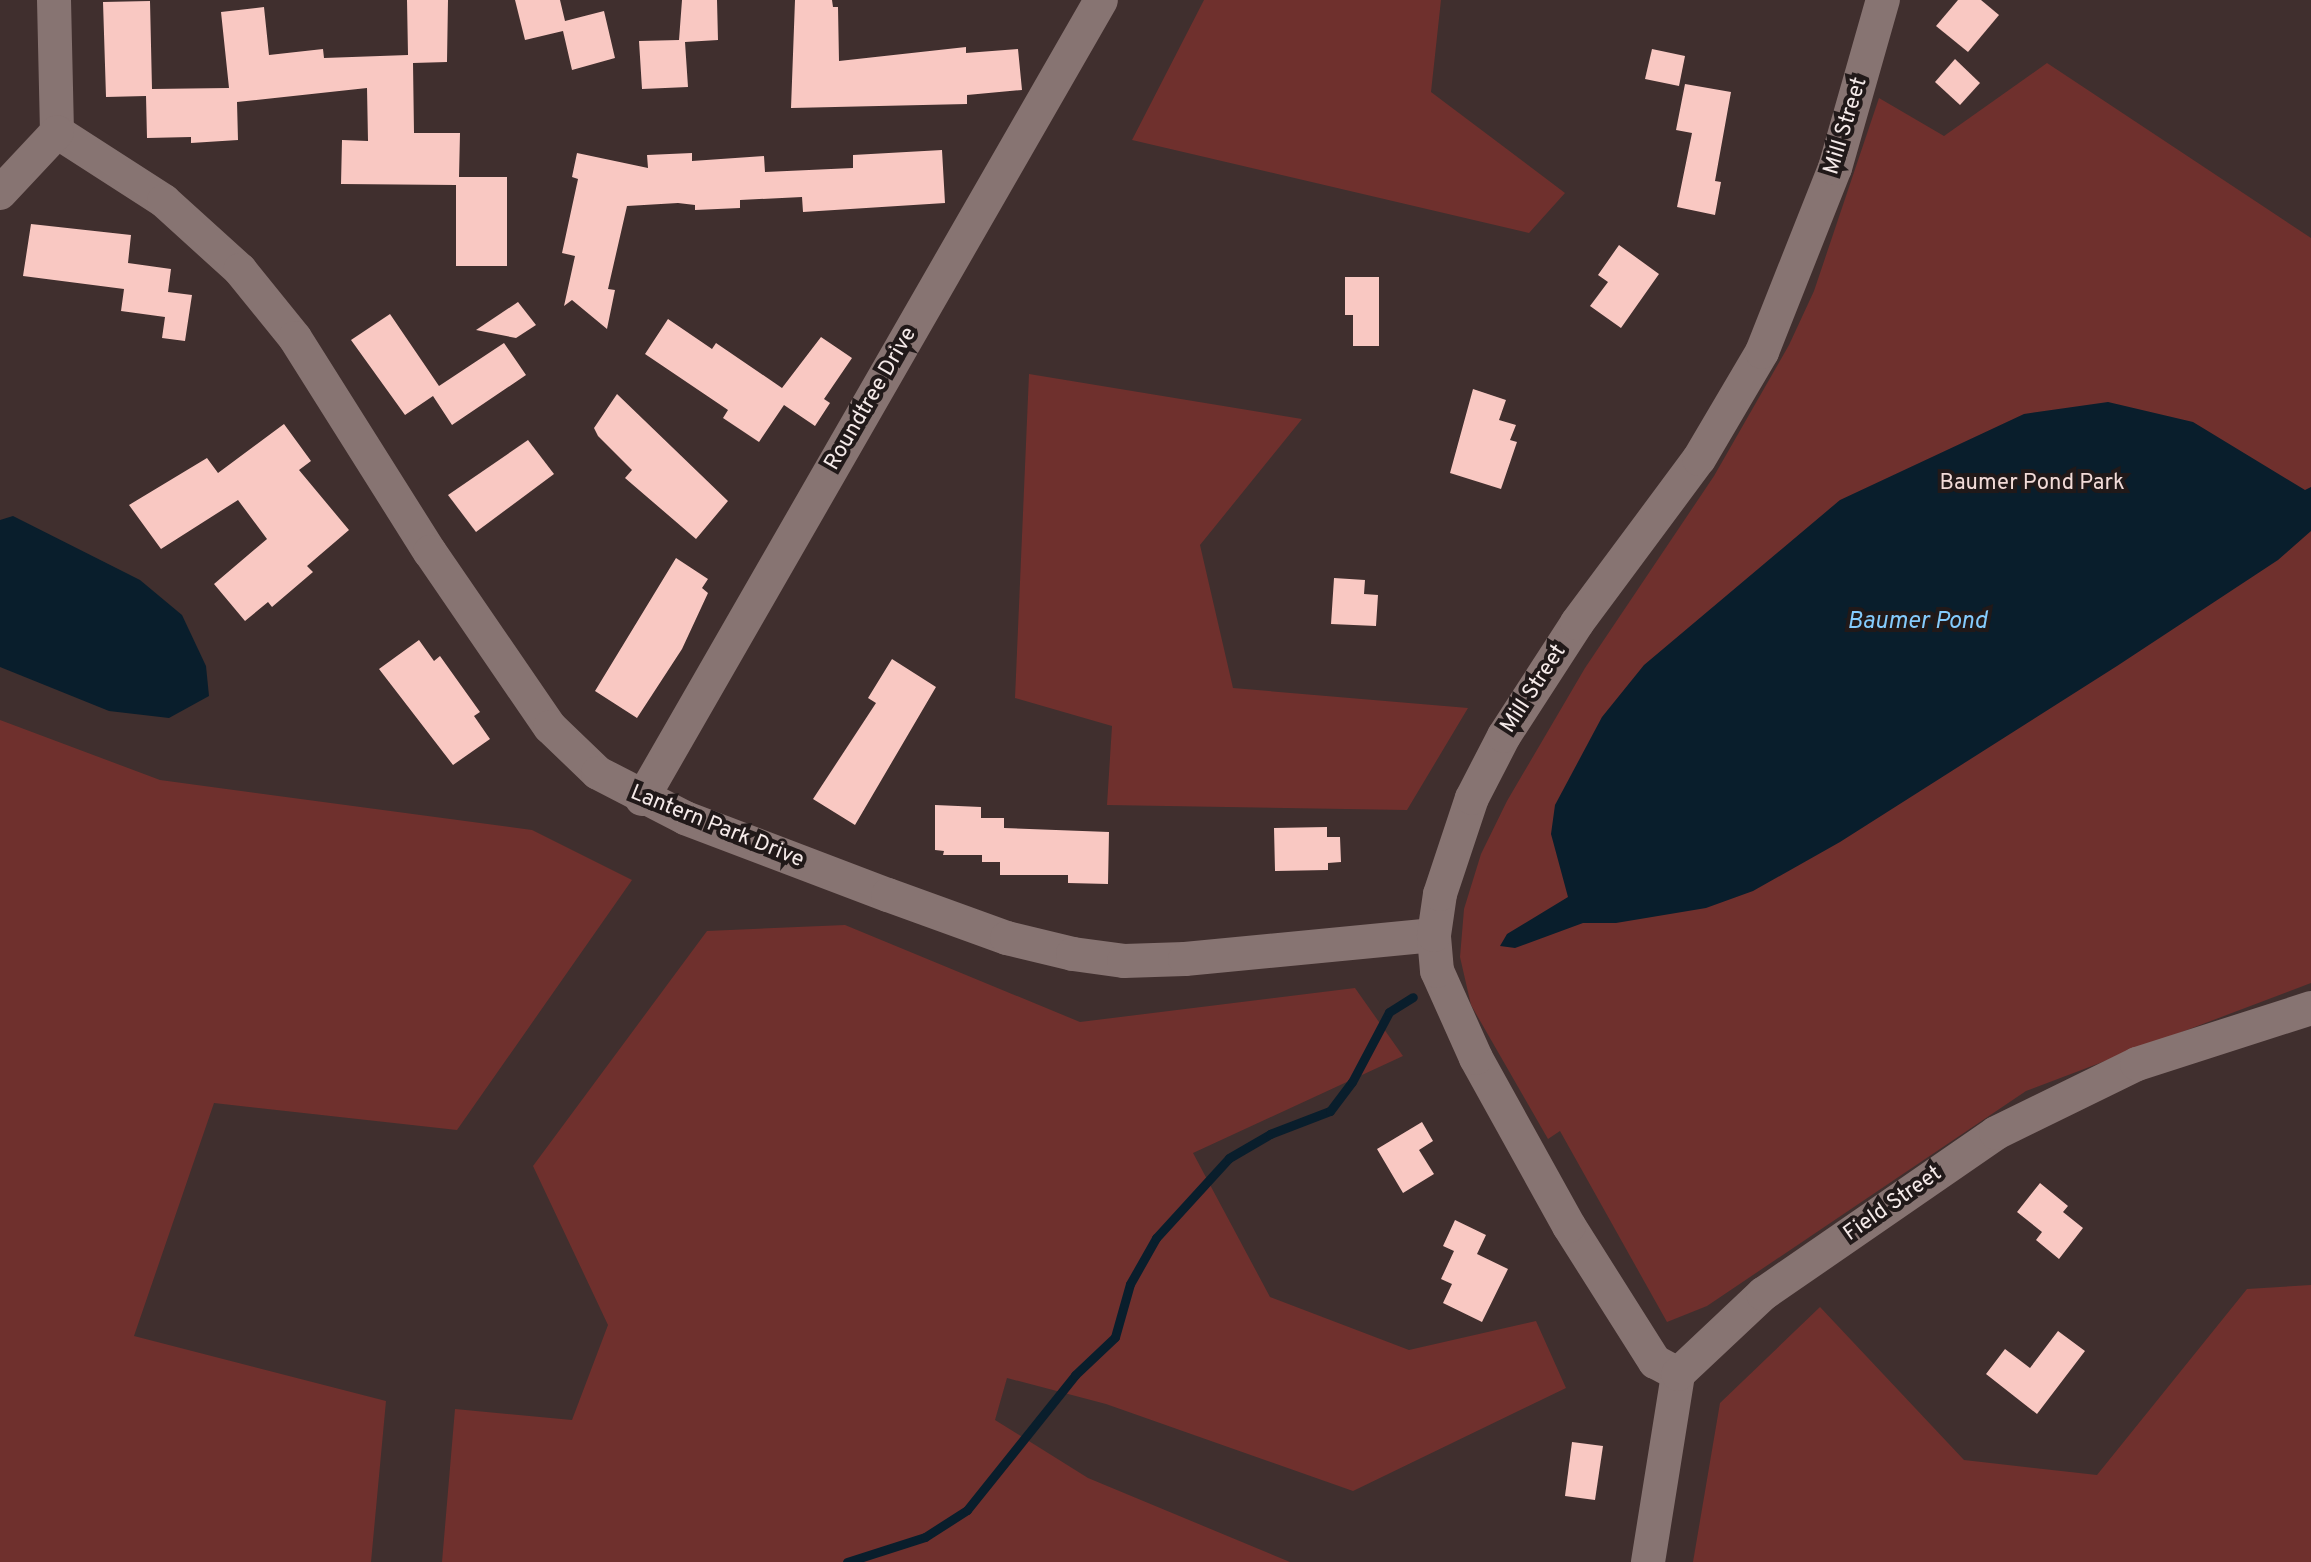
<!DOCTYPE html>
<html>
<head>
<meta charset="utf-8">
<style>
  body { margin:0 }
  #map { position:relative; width:2311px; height:1562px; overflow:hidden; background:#402f2e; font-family:Overpass,sans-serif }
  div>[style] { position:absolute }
  .green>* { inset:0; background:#6f302d }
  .water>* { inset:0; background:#091e2c }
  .stream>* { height:9px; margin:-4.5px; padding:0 4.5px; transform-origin:4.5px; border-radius:4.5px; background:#091e2c }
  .building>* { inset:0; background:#f9c8c2 }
  .minor>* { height:34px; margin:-17px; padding:0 17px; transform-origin:17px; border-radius:17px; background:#877472 }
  span { translate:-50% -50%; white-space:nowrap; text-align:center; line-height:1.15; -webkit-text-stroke:8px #211919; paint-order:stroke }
  .street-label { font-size:22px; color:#f5eae9 }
  .park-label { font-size:22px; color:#f1dbd8 }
  .water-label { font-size:24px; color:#84cbfd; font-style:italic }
</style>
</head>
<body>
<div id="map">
  <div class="green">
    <i style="clip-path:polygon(1204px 0,1441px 0,1431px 92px,1565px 193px,1529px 233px,1132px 140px)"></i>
    <i style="clip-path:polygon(2047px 63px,2311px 238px,2311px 983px,2026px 1091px,1707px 1306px,1667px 1322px,1560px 1131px,1548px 1139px,1471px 1005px,1460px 957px,1464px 909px,1481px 854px,1507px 801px,1585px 668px,1714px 476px,1789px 345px,1814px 291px,1879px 98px,1944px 136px)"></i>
    <i style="clip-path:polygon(1029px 374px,1302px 419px,1200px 545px,1233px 688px,1468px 708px,1407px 810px,1107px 805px,1112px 726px,1015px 698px)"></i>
    <i style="clip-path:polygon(0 720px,160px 780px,532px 830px,632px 880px,457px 1130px,214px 1103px,134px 1336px,386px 1401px,371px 1562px,0 1562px)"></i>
    <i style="clip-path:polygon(845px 925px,1080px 1022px,1355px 988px,1403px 1056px,1193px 1153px,1270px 1297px,1409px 1350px,1536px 1321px,1566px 1388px,1353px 1491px,1106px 1404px,1007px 1378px,995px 1420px,1088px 1478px,1290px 1562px,442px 1562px,455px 1409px,572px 1420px,608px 1325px,533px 1166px,707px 931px)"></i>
    <i style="clip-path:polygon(2311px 1285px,2311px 1562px,1693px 1562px,1720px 1403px,1820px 1307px,1964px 1460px,2097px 1475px,2247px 1289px)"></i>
  </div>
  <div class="water">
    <i style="clip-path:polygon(2108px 402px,2193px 422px,2305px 490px,2311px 487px,2311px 531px,2278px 560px,2117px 666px,1840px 842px,1753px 891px,1706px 908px,1616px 923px,1583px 923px,1515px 948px,1500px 946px,1507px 934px,1568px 897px,1551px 834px,1555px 805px,1602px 717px,1644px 665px,1840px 500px,2024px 414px)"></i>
    <i style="clip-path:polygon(13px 516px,140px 580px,182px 615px,206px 666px,209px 696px,169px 718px,109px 711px,0 667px,0 520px)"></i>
  </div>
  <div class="stream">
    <i style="left:847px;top:1562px;width:82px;rotate:-17.8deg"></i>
    <i style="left:925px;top:1537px;width:50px;rotate:-32.7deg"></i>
    <i style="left:967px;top:1510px;width:173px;rotate:-51.3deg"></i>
    <i style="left:1075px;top:1375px;width:55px;rotate:-43.5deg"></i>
    <i style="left:1115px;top:1337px;width:55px;rotate:-74.2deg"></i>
    <i style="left:1130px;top:1284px;width:53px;rotate:-60.5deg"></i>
    <i style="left:1156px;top:1238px;width:108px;rotate:-47.6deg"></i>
    <i style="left:1229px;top:1158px;width:48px;rotate:-30.3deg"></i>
    <i style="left:1270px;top:1134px;width:64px;rotate:-21deg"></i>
    <i style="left:1330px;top:1111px;width:36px;rotate:-53deg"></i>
    <i style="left:1352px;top:1082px;width:79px;rotate:-62.1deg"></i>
    <i style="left:1389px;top:1012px;width:28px;rotate:-32deg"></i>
  </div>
  <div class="building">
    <i style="clip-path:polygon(407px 0,448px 0,447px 62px,413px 63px,414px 133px,460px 133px,459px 177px,507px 177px,507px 266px,456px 266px,456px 185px,341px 184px,342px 140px,368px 141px,367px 88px,237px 102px,238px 140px,191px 143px,191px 137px,147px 138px,146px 96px,106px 97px,103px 2px,150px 1px,152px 89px,229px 88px,221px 12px,264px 7px,269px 55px,323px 49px,324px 58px,408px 55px)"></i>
    <i style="clip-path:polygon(515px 0,560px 0,565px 21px,604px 11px,615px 58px,572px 70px,563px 31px,525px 40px)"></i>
    <i style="clip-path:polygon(682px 0,717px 0,718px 40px,685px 42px,688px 87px,642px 89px,639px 41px,679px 40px)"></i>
    <i style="clip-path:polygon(795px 0,832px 0,833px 7px,838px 7px,839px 61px,966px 47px,966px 53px,1018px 49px,1022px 90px,967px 95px,967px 104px,791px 108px)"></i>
    <i style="clip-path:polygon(1958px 0,1981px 0,1999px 15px,1968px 52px,1936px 26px)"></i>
    <i style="clip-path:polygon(1652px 49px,1685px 56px,1679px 86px,1645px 79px)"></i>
    <i style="clip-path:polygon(1955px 59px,1980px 83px,1960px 105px,1935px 82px)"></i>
    <i style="clip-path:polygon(1685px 84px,1731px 92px,1715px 181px,1721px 182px,1715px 215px,1677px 207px,1692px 133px,1676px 130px)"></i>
    <i style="clip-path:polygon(942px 150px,945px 203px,803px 212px,802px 197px,740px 200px,740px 208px,695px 210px,695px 205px,678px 203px,627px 206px,608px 289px,615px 290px,607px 329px,572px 300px,564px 306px,575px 256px,562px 253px,578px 179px,572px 177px,577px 153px,648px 168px,647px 155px,692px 153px,692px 161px,764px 156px,765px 172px,853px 168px,853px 155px)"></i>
    <i style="clip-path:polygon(31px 224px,131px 235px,128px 263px,171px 269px,168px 292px,192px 295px,185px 341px,162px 338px,165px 317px,121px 311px,124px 289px,23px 276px)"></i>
    <i style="clip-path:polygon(1619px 245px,1659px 274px,1621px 328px,1590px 306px,1608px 282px,1598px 275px)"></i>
    <i style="clip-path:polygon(1345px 277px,1379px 277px,1379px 346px,1353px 346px,1353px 315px,1345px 315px)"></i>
    <i style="clip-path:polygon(518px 302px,536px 325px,516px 338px,476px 330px)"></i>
    <i style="clip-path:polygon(390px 314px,439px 386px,504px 343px,526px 375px,452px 425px,433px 396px,405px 415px,351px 340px)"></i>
    <i style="clip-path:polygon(668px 319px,712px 349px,716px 343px,782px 388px,821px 337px,852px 358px,824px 399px,830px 403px,815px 426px,784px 405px,759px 442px,723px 418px,728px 410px,645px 354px)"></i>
    <i style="clip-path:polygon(1473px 389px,1506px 400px,1499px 420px,1516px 425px,1510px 440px,1517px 442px,1501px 489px,1450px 473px)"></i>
    <i style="clip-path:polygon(617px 394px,728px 501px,696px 539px,625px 478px,632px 470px,598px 436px,594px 428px)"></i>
    <i style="clip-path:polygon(284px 424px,311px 461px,299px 470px,349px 530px,307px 566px,313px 572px,272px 607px,268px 602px,245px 621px,214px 584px,267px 539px,238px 500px,161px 549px,129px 505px,207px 458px,218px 473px)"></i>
    <i style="clip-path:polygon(528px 440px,554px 474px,476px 532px,448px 495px)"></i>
    <i style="clip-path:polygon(676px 558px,708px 579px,702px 588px,708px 593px,682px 649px,637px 718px,595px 691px)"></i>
    <i style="clip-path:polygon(1334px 578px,1365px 580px,1364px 594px,1378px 595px,1376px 626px,1331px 624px)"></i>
    <i style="clip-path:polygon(419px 640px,434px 661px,440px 656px,480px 712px,474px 716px,490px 739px,453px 765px,379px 669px)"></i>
    <i style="clip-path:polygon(892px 659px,936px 687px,855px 825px,813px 799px,876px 703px,868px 698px)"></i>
    <i style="clip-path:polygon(935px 805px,981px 807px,981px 818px,1004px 818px,1004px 828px,1109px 832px,1108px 884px,1068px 883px,1068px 875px,1000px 875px,1000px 862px,982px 862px,982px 855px,943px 855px,944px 851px,935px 850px)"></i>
    <i style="clip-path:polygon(1327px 827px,1327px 837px,1340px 837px,1341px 862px,1328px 863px,1328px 870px,1275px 871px,1274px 828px)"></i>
    <i style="clip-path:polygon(1422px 1122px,1433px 1141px,1419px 1150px,1434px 1174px,1403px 1193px,1377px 1149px)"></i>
    <i style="clip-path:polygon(2040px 1183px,2068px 1206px,2063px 1212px,2083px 1228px,2059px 1259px,2036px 1240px,2042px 1232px,2017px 1212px)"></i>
    <i style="clip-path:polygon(1455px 1220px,1486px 1235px,1477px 1254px,1508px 1269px,1482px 1322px,1443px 1303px,1452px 1284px,1441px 1279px,1454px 1251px,1443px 1246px)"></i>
    <i style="clip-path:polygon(2058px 1331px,2085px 1351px,2037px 1414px,1986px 1374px,2005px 1349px,2030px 1368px)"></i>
    <i style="clip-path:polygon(1572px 1442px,1603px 1446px,1595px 1500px,1565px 1496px)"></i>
  </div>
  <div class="minor">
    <i style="left:54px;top:0;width:132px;rotate:88.7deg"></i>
    <i style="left:57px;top:132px;width:127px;rotate:32.8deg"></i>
    <i style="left:164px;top:201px;width:103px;rotate:42.2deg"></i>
    <i style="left:240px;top:270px;width:87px;rotate:51deg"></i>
    <i style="left:295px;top:338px;width:253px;rotate:57.8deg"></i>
    <i style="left:430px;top:552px;width:212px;rotate:55.6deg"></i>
    <i style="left:550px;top:727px;width:66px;rotate:43.8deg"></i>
    <i style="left:598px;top:773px;width:98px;rotate:27.3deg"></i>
    <i style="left:685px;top:818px;width:217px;rotate:20.8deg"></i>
    <i style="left:888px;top:895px;width:127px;rotate:19.9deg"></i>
    <i style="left:1007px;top:938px;width:68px;rotate:13.6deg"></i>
    <i style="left:1073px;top:954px;width:51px;rotate:7.8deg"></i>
    <i style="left:1124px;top:961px;width:61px;rotate:-1.9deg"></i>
    <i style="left:1185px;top:959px;width:250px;rotate:-5.5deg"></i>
    <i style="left:0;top:193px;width:83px;rotate:-46.9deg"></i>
    <i style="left:642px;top:799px;width:921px;rotate:-60.12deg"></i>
    <i style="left:1678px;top:1374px;width:26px;rotate:-152deg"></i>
    <i style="left:1655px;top:1362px;width:161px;rotate:-122.3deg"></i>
    <i style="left:1569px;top:1226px;width:192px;rotate:-119deg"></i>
    <i style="left:1476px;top:1058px;width:95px;rotate:-114.1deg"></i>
    <i style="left:1437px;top:971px;width:36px;rotate:-95deg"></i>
    <i style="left:1434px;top:935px;width:41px;rotate:-81.7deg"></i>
    <i style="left:1440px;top:894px;width:101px;rotate:-71.6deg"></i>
    <i style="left:1472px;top:798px;width:70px;rotate:-62.7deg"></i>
    <i style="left:1504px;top:736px;width:135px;rotate:-57.1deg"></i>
    <i style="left:1577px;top:623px;width:204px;rotate:-53.4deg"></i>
    <i style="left:1699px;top:459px;width:124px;rotate:-59.5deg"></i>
    <i style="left:1762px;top:352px;width:198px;rotate:-68.4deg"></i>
    <i style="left:1835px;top:168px;width:175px;rotate:-74.1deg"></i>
    <i style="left:1648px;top:1562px;width:190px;rotate:-80.9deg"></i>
    <i style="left:1678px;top:1374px;width:117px;rotate:-43.3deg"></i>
    <i style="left:1763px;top:1294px;width:283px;rotate:-34.6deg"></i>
    <i style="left:1996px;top:1133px;width:157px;rotate:-26.1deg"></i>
    <i style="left:2137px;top:1064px;width:183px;rotate:-17.8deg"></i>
  </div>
  <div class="street-label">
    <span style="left:1846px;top:126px;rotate:-73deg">Mill Street</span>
    <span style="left:871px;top:399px;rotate:-60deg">Roundtree Drive</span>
    <span style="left:1534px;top:689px;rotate:-57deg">Mill Street</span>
    <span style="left:717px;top:827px;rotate:22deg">Lantern Park Drive</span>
    <span style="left:1893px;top:1204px;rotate:-35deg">Field Street</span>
  </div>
  <div class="park-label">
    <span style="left:2032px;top:484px">Baumer Pond Park</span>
  </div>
  <div class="water-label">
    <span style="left:1917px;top:623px">Baumer Pond</span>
  </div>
</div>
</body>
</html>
